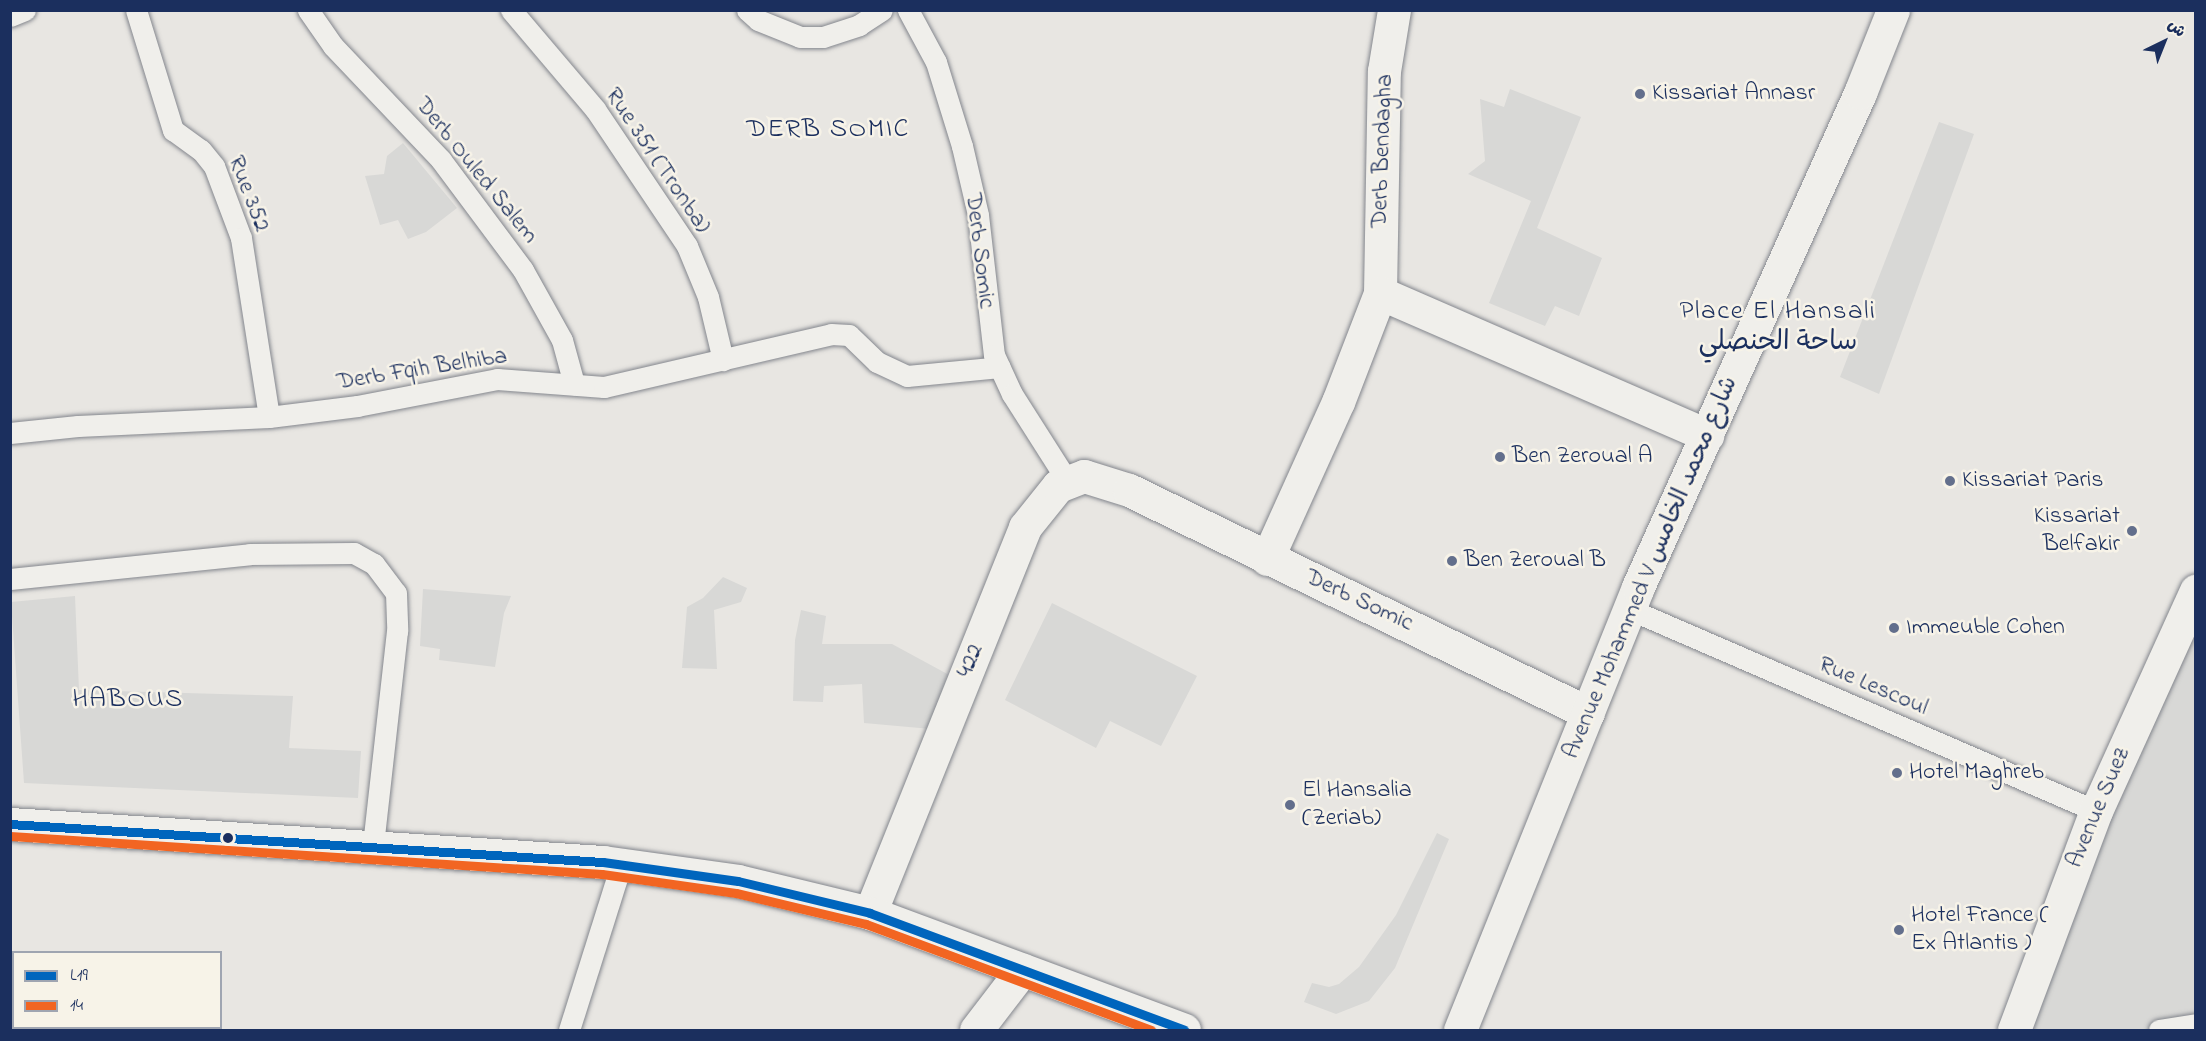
<!DOCTYPE html>
<html>
<head>
<meta charset="utf-8">
<style>
  body { margin:0 }
  #map { position:relative; width:2206px; height:1041px; overflow:hidden; background:#e8e6e2; font-family:"Indie Flower","Playpen Sans Arabic",sans-serif }
  div>[style] { position:absolute }
  .built>* { inset:0; background:#d8d8d6 }
  .roads { filter:drop-shadow(0 0 2px #83868d) drop-shadow(0 0 2px #83868d) }
  .lane>* { height:21px; margin:-10.5px; padding:0 10.5px; transform-origin:10.5px; border-radius:10.5px; background:#f0efeb }
  .street>* { height:33px; margin:-16.5px; padding:0 16.5px; transform-origin:16.5px; border-radius:16.5px; background:#f0efeb }
  .secondary>* { height:33px; margin:-16.5px; padding:0 16.5px; transform-origin:16.5px; border-radius:16.5px; background:#f0efeb }
  .bus-1>* { height:9px; margin:-4.5px; padding:0 4.5px; transform-origin:4.5px; border-radius:4.5px; background:#0065bd }
  .bus-2>* { height:9px; margin:-4.5px; padding:0 4.5px; transform-origin:4.5px; border-radius:4.5px; background:#f26522 }
  .dots>* { width:16px; height:16px; translate:-50% -50%; box-sizing:border-box; border:3px solid #f7f3e8; border-radius:50% }
  span { translate:-50% -50%; white-space:nowrap; text-align:center; line-height:1.15; -webkit-text-stroke:5px #f7f3e8; paint-order:stroke }
  .poi-label { font-size:24px; color:#1b2f5e }
  .left { translate:0 -50%; text-align:left }
  .right { translate:-100% -50%; text-align:right }
  .street-label { font-size:24px; color:#1b2f5e }
  .quarter-label { font-size:27px; color:#1b2f5e; letter-spacing:1.5px }
  .frame { position:absolute; inset:0; border:12px solid #1b2f5e; pointer-events:none }
  .legend { position:absolute; left:12px; top:951px; width:210px; height:78px; box-sizing:border-box; background:#f7f3e8; border:2px solid #9fa5b1; margin:0; padding:8px 10px; list-style:none; font-size:18px; color:#1b2f5e }
  .legend li { display:flex; align-items:center; gap:12px; height:30px }
  .legend b { width:30px; border:2px solid #9fa5b1 }
  .north { position:absolute; left:2134px; top:12px; width:60px; height:60px; -webkit-text-stroke:4px #f7f3e8; paint-order:stroke; rotate:43deg; font-size:16px; font-weight:700; line-height:24px; text-align:center; color:#1b2f5e }
  .north::after { content:''; display:block; margin:auto; width:21px; height:27px; background:#1b2f5e; clip-path:polygon(50% 0,100% 100%,50% 72%,0 100%) }
</style>
</head>
<body>
<div id="map">
  <div class="built">
    <i style="clip-path:polygon(1510px 89px,1581px 117px,1537px 228px,1602px 258px,1579px 316px,1555px 306px,1545px 326px,1489px 303px,1531px 201px,1468px 174px,1485px 161px,1480px 99px,1504px 107px)"></i>
    <i style="clip-path:polygon(1939px 122px,1974px 134px,1879px 394px,1840px 377px)"></i>
    <i style="clip-path:polygon(403px 143px,457px 208px,426px 232px,408px 239px,398px 220px,380px 225px,365px 176px,384px 174px,387px 156px)"></i>
    <i style="clip-path:polygon(723px 577px,747px 588px,741px 602px,714px 610px,717px 669px,682px 668px,687px 607px,703px 598px)"></i>
    <i style="clip-path:polygon(423px 589px,511px 596px,504px 613px,495px 667px,439px 660px,440px 649px,420px 646px)"></i>
    <i style="clip-path:polygon(2195px 591px,2195px 1030px,2014px 1030px)"></i>
    <i style="clip-path:polygon(75px 596px,79px 690px,293px 696px,289px 748px,361px 751px,358px 798px,24px 783px,11px 602px)"></i>
    <i style="clip-path:polygon(1052px 603px,1197px 676px,1161px 746px,1110px 721px,1096px 748px,1005px 700px)"></i>
    <i style="clip-path:polygon(801px 610px,826px 616px,822px 644px,892px 644px,951px 676px,931px 729px,864px 723px,862px 684px,824px 686px,823px 702px,793px 701px,795px 640px)"></i>
    <i style="clip-path:polygon(1437px 833px,1449px 839px,1395px 968px,1369px 1001px,1336px 1014px,1304px 1002px,1312px 983px,1329px 987px,1339px 984px,1359px 967px,1396px 915px)"></i>
  </div>
  <div class="roads">
    <div class="lane">
      <i style="left:136px;top:10px;width:126px;rotate:72.9deg"></i>
      <i style="left:173px;top:130px;width:34px;rotate:36deg"></i>
      <i style="left:201px;top:150px;width:21px;rotate:51deg"></i>
      <i style="left:214px;top:166px;width:77px;rotate:69.4deg"></i>
      <i style="left:241px;top:238px;width:181px;rotate:81.1deg"></i>
      <i style="left:308px;top:10px;width:44px;rotate:55.2deg"></i>
      <i style="left:333px;top:46px;width:157px;rotate:46.5deg"></i>
      <i style="left:441px;top:160px;width:137px;rotate:53.3deg"></i>
      <i style="left:523px;top:270px;width:80px;rotate:60.9deg"></i>
      <i style="left:562px;top:340px;width:46px;rotate:74.7deg"></i>
      <i style="left:511px;top:10px;width:130px;rotate:49.7deg"></i>
      <i style="left:595px;top:109px;width:165px;rotate:56.1deg"></i>
      <i style="left:687px;top:246px;width:55px;rotate:67.6deg"></i>
      <i style="left:708px;top:297px;width:65px;rotate:76.6deg"></i>
      <i style="left:747px;top:10px;width:15px;rotate:42deg"></i>
      <i style="left:758px;top:20px;width:45px;rotate:22deg"></i>
      <i style="left:800px;top:37px;width:23px"></i>
      <i style="left:823px;top:37px;width:38px;rotate:-18deg"></i>
      <i style="left:859px;top:25px;width:27px;rotate:-33deg"></i>
      <i style="left:908px;top:10px;width:59px;rotate:61.7deg"></i>
      <i style="left:936px;top:62px;width:88px;rotate:72.8deg"></i>
      <i style="left:962px;top:146px;width:71px;rotate:76.9deg"></i>
      <i style="left:978px;top:215px;width:141px;rotate:83.5deg"></i>
      <i style="left:994px;top:355px;width:43px;rotate:65.2deg"></i>
      <i style="left:1012px;top:394px;width:104px;rotate:57.5deg"></i>
      <i style="left:10px;top:16px;width:16px;rotate:-22deg"></i>
      <i style="left:10px;top:433px;width:68px;rotate:-5.9deg"></i>
      <i style="left:78px;top:426px;width:191px;rotate:-2.7deg"></i>
      <i style="left:269px;top:417px;width:89px;rotate:-7.1deg"></i>
      <i style="left:357px;top:406px;width:143px;rotate:-10.9deg"></i>
      <i style="left:497px;top:379px;width:107px;rotate:4.3deg"></i>
      <i style="left:604px;top:387px;width:233px;rotate:-13.1deg"></i>
      <i style="left:831px;top:334px;width:18px;rotate:3deg"></i>
      <i style="left:849px;top:335px;width:39px;rotate:44deg"></i>
      <i style="left:877px;top:362px;width:33px;rotate:25deg"></i>
      <i style="left:907px;top:376px;width:93px;rotate:-5.5deg"></i>
      <i style="left:10px;top:579px;width:241px;rotate:-5.9deg"></i>
      <i style="left:250px;top:554px;width:104px;rotate:-0.6deg"></i>
      <i style="left:354px;top:553px;width:23px;rotate:29deg"></i>
      <i style="left:374px;top:564px;width:36px;rotate:53deg"></i>
      <i style="left:396px;top:593px;width:38px;rotate:88deg"></i>
      <i style="left:397px;top:631px;width:216px;rotate:96.4deg"></i>
      <i style="left:1629px;top:609px;width:509px;rotate:23.39deg"></i>
      <i style="left:97px;top:1030px;width:2px;rotate:-63deg"></i>
      <i style="left:569px;top:1030px;width:173px;rotate:-72.5deg"></i>
      <i style="left:2159px;top:1030px;width:37px;rotate:-9deg"></i>
    </div>
    <div class="street">
      <i style="left:1380px;top:293px;width:222px;rotate:-89deg"></i>
      <i style="left:1384px;top:71px;width:62px;rotate:-80.7deg"></i>
      <i style="left:1267px;top:559px;width:172px;rotate:-65.7deg"></i>
      <i style="left:1338px;top:402px;width:117px;rotate:-68.9deg"></i>
      <i style="left:1380px;top:293px;width:357px;rotate:23.5deg"></i>
      <i style="left:870px;top:913px;width:416px;rotate:-68.1deg"></i>
      <i style="left:1025px;top:527px;width:53px;rotate:-51.2deg"></i>
      <i style="left:1058px;top:486px;width:28px;rotate:-21deg"></i>
      <i style="left:1084px;top:476px;width:47px;rotate:17.3deg"></i>
      <i style="left:1129px;top:490px;width:510px;rotate:25.91deg"></i>
      <i style="left:976px;top:1030px;width:76px;rotate:-52.5deg"></i>
      <i style="left:2014px;top:1030px;width:234px;rotate:-69.5deg"></i>
      <i style="left:2096px;top:811px;width:242px;rotate:-65.6deg"></i>
    </div>
    <div class="secondary">
      <i style="left:10px;top:824px;width:594px;rotate:3.67deg"></i>
      <i style="left:603px;top:862px;width:136px;rotate:8deg"></i>
      <i style="left:738px;top:881px;width:136px;rotate:13.6deg"></i>
      <i style="left:870px;top:913px;width:335px;rotate:20.4deg"></i>
      <i style="left:1460px;top:1030px;width:477px;rotate:-68.1deg"></i>
      <i style="left:1638px;top:587px;width:542px;rotate:-65.8deg"></i>
      <i style="left:1860px;top:93px;width:89px;rotate:-68.3deg"></i>
    </div>
  </div>
  <div class="bus-1">
    <i style="left:10px;top:824px;width:594px;rotate:3.67deg"></i>
    <i style="left:603px;top:862px;width:136px;rotate:8deg"></i>
    <i style="left:738px;top:881px;width:136px;rotate:13.6deg"></i>
    <i style="left:870px;top:913px;width:335px;rotate:20.4deg"></i>
  </div>
  <div class="bus-2">
    <i style="left:10px;top:836px;width:593px;rotate:3.67deg"></i>
    <i style="left:602px;top:874px;width:135px;rotate:8.1deg"></i>
    <i style="left:736px;top:893px;width:134px;rotate:13.4deg"></i>
    <i style="left:866px;top:924px;width:304px;rotate:20.4deg"></i>
  </div>
  <div class="dots">
    <i style="left:1640px;top:94px;background:#636f8c"></i>
    <i style="left:1500px;top:457px;background:#636f8c"></i>
    <i style="left:1950px;top:481px;background:#636f8c"></i>
    <i style="left:2132px;top:531px;background:#636f8c"></i>
    <i style="left:1452px;top:561px;background:#636f8c"></i>
    <i style="left:1894px;top:628px;background:#636f8c"></i>
    <i style="left:1897px;top:773px;background:#636f8c"></i>
    <i style="left:1290px;top:805px;background:#636f8c"></i>
    <i style="left:228px;top:838px;background:#1b2f5e"></i>
    <i style="left:1899px;top:930px;background:#636f8c"></i>
  </div>
  <div class="poi-label">
    <span class="left" style="left:1652px;top:94px">Kissariat Annasr</span>
    <span class="left" style="left:1512px;top:457px">Ben Zeroual A</span>
    <span class="left" style="left:1962px;top:481px">Kissariat Paris</span>
    <span class="right" style="left:2120px;top:531px">Kissariat<br>Belfakir</span>
    <span class="left" style="left:1464px;top:561px">Ben Zeroual B</span>
    <span class="left" style="left:1906px;top:628px">Immeuble Cohen</span>
    <span class="left" style="left:1909px;top:773px">Hotel Maghreb</span>
    <span class="left" style="left:1302px;top:805px">El Hansalia<br>(Zeriab)</span>
    <span class="left" style="left:1911px;top:930px">Hotel France (<br>Ex Atlantis )</span>
  </div>
  <div class="street-label">
    <span style="left:1383px;top:151px;rotate:-88deg">Derb Bendagha</span>
    <span style="left:657px;top:161px;rotate:56deg">Rue 351 (Tronba)</span>
    <span style="left:476px;top:171px;rotate:51deg">Derb Ouled Salem</span>
    <span style="left:248px;top:194px;rotate:69deg">Rue 352</span>
    <span style="left:979px;top:251px;rotate:83deg">Derb Somic</span>
    <span style="left:422px;top:370px;rotate:-9deg">Derb Fqih Belhiba</span>
    <span style="left:1651px;top:568px;rotate:-67deg">Avenue Mohammed V شارع محمد الخامس</span>
    <span style="left:1359px;top:601px;rotate:25deg">Derb Somic</span>
    <span style="left:971px;top:661px;rotate:-68deg">422</span>
    <span style="left:1873px;top:687px;rotate:23deg">Rue Lescoul</span>
    <span style="left:2099px;top:808px;rotate:-67deg">Avenue Suez</span>
  </div>
  <div class="quarter-label">
    <span style="left:828px;top:130px">DERB SOMIC</span>
    <span style="left:1778px;top:327px">Place El Hansali<br>ساحة الحنصلي</span>
    <span style="left:128px;top:700px">HABOUS</span>
  </div>
  <div class="frame"></div>
  <ul class="legend">
  <li><b style="height:8px;background:#0065bd"></b>L19</li>
  <li><b style="height:8px;background:#f26522"></b>14</li>
  </ul>
  <div class="north">ش</div>
</div>
</body>
</html>
